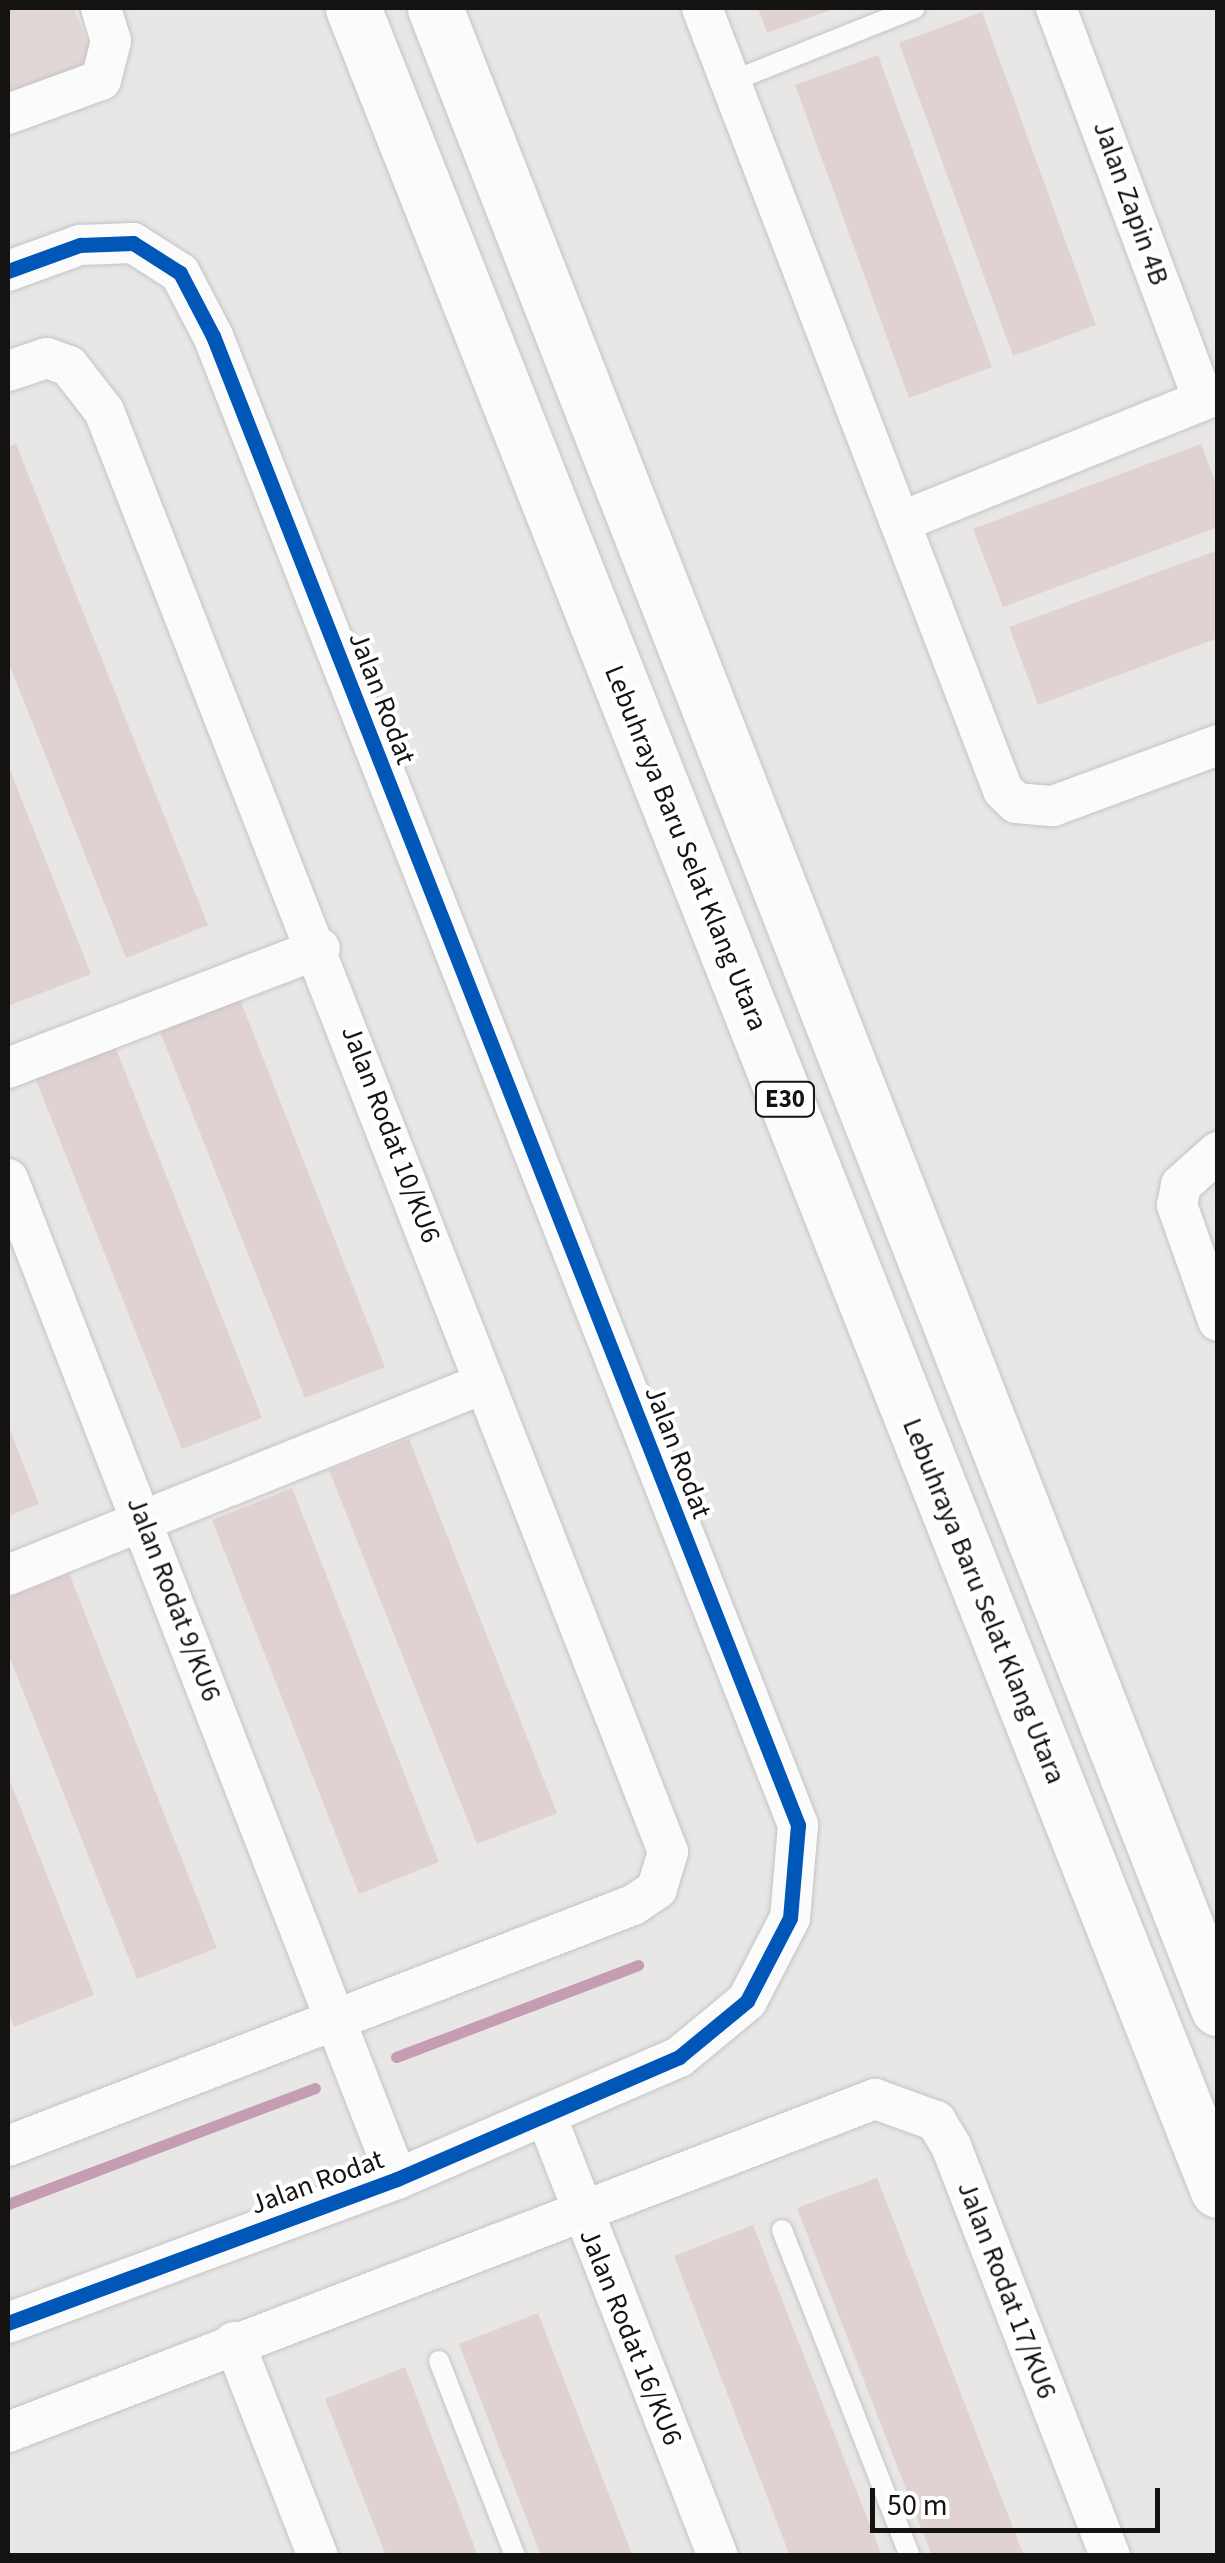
<!DOCTYPE html>
<html>
<head>
<meta charset="utf-8">
<style>
  body { margin:0 }
  #map { position:relative; width:1225px; height:2563px; overflow:hidden; background:#e9e7e6; font-family:"Source Sans 3",sans-serif }
  div>[style] { position:absolute }
  .built>* { inset:0; background:#e0d8d5 }
  .stream>* { height:11px; margin:-5.5px; padding:0 5.5px; transform-origin:5.5px; border-radius:5.5px; background:#c49db3 }
  .building>* { inset:0; background:#e0d1d3 }
  .roads { filter:drop-shadow(0 0 2px #c5c3c3) drop-shadow(0 0 2px #c5c3c3) }
  .lane>* { height:20px; margin:-10px; padding:0 10px; transform-origin:10px; border-radius:10px; background:#fcfbfb }
  .street>* { height:40px; margin:-20px; padding:0 20px; transform-origin:20px; border-radius:20px; background:#fcfbfb }
  .highway>* { height:55px; margin:-27.5px; padding:0 27.5px; transform-origin:27.5px; border-radius:27.5px; background:#fcfbfb }
  .cycleway>* { height:15px; margin:-7.5px; padding:0 7.5px; transform-origin:7.5px; border-radius:7.5px; background:#0057b8 }
  span { translate:-50% -50%; white-space:nowrap; text-align:center; line-height:1.15; -webkit-text-stroke:8px #fff; paint-order:stroke }
  .shield-label span { padding:2px 8px; background:#fff; border:2px solid; border-radius:8px; -webkit-text-stroke-width:0 }
  .shield-label { font-size:25px; color:#141312; font-weight:700 }
  .street-label { font-size:28px; color:#141312 }
  .frame { position:absolute; inset:0; border:10px solid #141312; pointer-events:none }
  .scale { position:absolute; left:870px; top:2488px; width:290px; height:45px; box-sizing:border-box; border:5px solid #141312; border-top:0; padding-left:12px; font-size:30px; line-height:35px; white-space:nowrap; color:#141312; -webkit-text-stroke:8px #fff; paint-order:stroke }
</style>
</head>
<body>
<div id="map">
  <div class="built">
    <i style="clip-path:polygon(8px 8px,73px 8px,95px 59px,85px 72px,8px 99px)"></i>
  </div>
  <div class="stream">
    <i style="left:396px;top:2057px;width:259px;rotate:-20.8deg"></i>
    <i style="left:8px;top:2204px;width:328px;rotate:-20.7deg"></i>
  </div>
  <div class="building">
    <i style="clip-path:polygon(758px 8px,836px 8px,767px 33px)"></i>
    <i style="clip-path:polygon(982px 12px,1096px 325px,1013px 356px,899px 43px)"></i>
    <i style="clip-path:polygon(878px 55px,992px 367px,909px 398px,795px 85px)"></i>
    <i style="clip-path:polygon(16px 444px,208px 925px,126px 958px,8px 661px,8px 447px)"></i>
    <i style="clip-path:polygon(1201px 444px,1218px 489px,1218px 527px,1003px 607px,973px 529px)"></i>
    <i style="clip-path:polygon(1218px 550px,1218px 638px,1038px 705px,1009px 627px)"></i>
    <i style="clip-path:polygon(8px 765px,91px 974px,8px 1006px)"></i>
    <i style="clip-path:polygon(237px 992px,385px 1367px,305px 1398px,157px 1024px)"></i>
    <i style="clip-path:polygon(114px 1044px,262px 1418px,182px 1449px,34px 1075px)"></i>
    <i style="clip-path:polygon(8px 1425px,39px 1504px,8px 1516px)"></i>
    <i style="clip-path:polygon(409px 1439px,557px 1813px,477px 1844px,329px 1470px)"></i>
    <i style="clip-path:polygon(292px 1488px,439px 1862px,359px 1894px,212px 1520px)"></i>
    <i style="clip-path:polygon(69px 1573px,217px 1948px,137px 1979px,8px 1653px,8px 1598px)"></i>
    <i style="clip-path:polygon(8px 1776px,94px 1995px,14px 2027px,8px 2010px)"></i>
    <i style="clip-path:polygon(877px 2178px,1024px 2556px,932px 2556px,797px 2208px)"></i>
    <i style="clip-path:polygon(753px 2225px,882px 2556px,790px 2556px,674px 2256px)"></i>
    <i style="clip-path:polygon(538px 2313px,633px 2556px,541px 2556px,459px 2344px)"></i>
    <i style="clip-path:polygon(405px 2367px,478px 2556px,386px 2556px,325px 2399px)"></i>
  </div>
  <div class="roads">
    <div class="lane">
      <i style="left:730px;top:82px;width:199px;rotate:-21.8deg"></i>
      <i style="left:782px;top:2230px;width:350px;rotate:68.6deg"></i>
      <i style="left:439px;top:2361px;width:209px;rotate:68.7deg"></i>
    </div>
    <div class="street">
      <i style="left:702px;top:8px;width:838px;rotate:68.95deg"></i>
      <i style="left:1003px;top:790px;width:18px;rotate:45deg"></i>
      <i style="left:1016px;top:803px;width:37px;rotate:5deg"></i>
      <i style="left:1053px;top:806px;width:176px;rotate:-20.3deg"></i>
      <i style="left:1056px;top:8px;width:418px;rotate:69.4deg"></i>
      <i style="left:8px;top:114px;width:99px;rotate:-20.1deg"></i>
      <i style="left:101px;top:80px;width:40px;rotate:-75.6deg"></i>
      <i style="left:111px;top:41px;width:34px;rotate:-107deg"></i>
      <i style="left:8px;top:271px;width:77px;rotate:-19.9deg"></i>
      <i style="left:80px;top:245px;width:53px;rotate:-2.2deg"></i>
      <i style="left:133px;top:243px;width:56px;rotate:32.6deg"></i>
      <i style="left:180px;top:273px;width:71px;rotate:62.4deg"></i>
      <i style="left:213px;top:336px;width:1600px;rotate:68.55deg"></i>
      <i style="left:798px;top:1825px;width:93px;rotate:94.9deg"></i>
      <i style="left:790px;top:1918px;width:93px;rotate:117.4deg"></i>
      <i style="left:747px;top:2001px;width:88px;rotate:140.5deg"></i>
      <i style="left:679px;top:2057px;width:307px;rotate:156.6deg"></i>
      <i style="left:397px;top:2179px;width:415px;rotate:159.7deg"></i>
      <i style="left:8px;top:371px;width:41px;rotate:-18.4deg"></i>
      <i style="left:47px;top:358px;width:23px;rotate:20deg"></i>
      <i style="left:69px;top:366px;width:57px;rotate:52.1deg"></i>
      <i style="left:104px;top:411px;width:1547px;rotate:68.62deg"></i>
      <i style="left:668px;top:1852px;width:39px;rotate:107deg"></i>
      <i style="left:657px;top:1889px;width:29px;rotate:146deg"></i>
      <i style="left:633px;top:1905px;width:670px;rotate:158.91deg"></i>
      <i style="left:900px;top:522px;width:343px;rotate:-21.9deg"></i>
      <i style="left:8px;top:1068px;width:334px;rotate:-21deg"></i>
      <i style="left:1218px;top:1152px;width:50px;rotate:138.3deg"></i>
      <i style="left:1181px;top:1185px;width:20px;rotate:101deg"></i>
      <i style="left:1177px;top:1205px;width:123px;rotate:70.5deg"></i>
      <i style="left:8px;top:1179px;width:1073px;rotate:68.74deg"></i>
      <i style="left:8px;top:1575px;width:514px;rotate:-21.93deg"></i>
      <i style="left:547px;top:2118px;width:470px;rotate:68.7deg"></i>
      <i style="left:234px;top:2342px;width:230px;rotate:68.6deg"></i>
      <i style="left:8px;top:2432px;width:929px;rotate:-21.01deg"></i>
      <i style="left:875px;top:2099px;width:65px;rotate:19.8deg"></i>
      <i style="left:936px;top:2121px;width:29px;rotate:59deg"></i>
      <i style="left:951px;top:2146px;width:440px;rotate:68.8deg"></i>
    </div>
    <div class="highway">
      <i style="left:353px;top:8px;width:2347px;rotate:68.38deg"></i>
      <i style="left:435px;top:8px;width:2148px;rotate:68.62deg"></i>
    </div>
  </div>
  <div class="cycleway">
    <i style="left:8px;top:271px;width:77px;rotate:-19.9deg"></i>
    <i style="left:80px;top:245px;width:53px;rotate:-2.2deg"></i>
    <i style="left:133px;top:243px;width:56px;rotate:32.6deg"></i>
    <i style="left:180px;top:273px;width:71px;rotate:62.4deg"></i>
    <i style="left:213px;top:336px;width:1600px;rotate:68.55deg"></i>
    <i style="left:798px;top:1825px;width:93px;rotate:94.9deg"></i>
    <i style="left:790px;top:1918px;width:93px;rotate:117.4deg"></i>
    <i style="left:747px;top:2001px;width:88px;rotate:140.5deg"></i>
    <i style="left:679px;top:2057px;width:307px;rotate:156.6deg"></i>
    <i style="left:397px;top:2179px;width:415px;rotate:159.7deg"></i>
  </div>
  <div class="shield-label">
    <span style="left:785px;top:1099px">E30</span>
  </div>
  <div class="street-label">
    <span style="left:1131px;top:203px;rotate:70deg">Jalan Zapin 4B</span>
    <span style="left:382px;top:698px;rotate:69deg">Jalan Rodat</span>
    <span style="left:686px;top:848px;rotate:68deg">Lebuhraya Baru Selat Klang Utara</span>
    <span style="left:391px;top:1134px;rotate:69deg">Jalan Rodat 10/KU6</span>
    <span style="left:678px;top:1452px;rotate:69deg">Jalan Rodat</span>
    <span style="left:174px;top:1599px;rotate:69deg">Jalan Rodat 9/KU6</span>
    <span style="left:984px;top:1601px;rotate:68deg">Lebuhraya Baru Selat Klang Utara</span>
    <span style="left:317px;top:2182px;rotate:-20deg">Jalan Rodat</span>
    <span style="left:1007px;top:2290px;rotate:69deg">Jalan Rodat 17/KU6</span>
    <span style="left:631px;top:2337px;rotate:68deg">Jalan Rodat 16/KU6</span>
  </div>
  <div class="frame"></div>
  <div class="scale">50 m</div>
</div>
</body>
</html>
